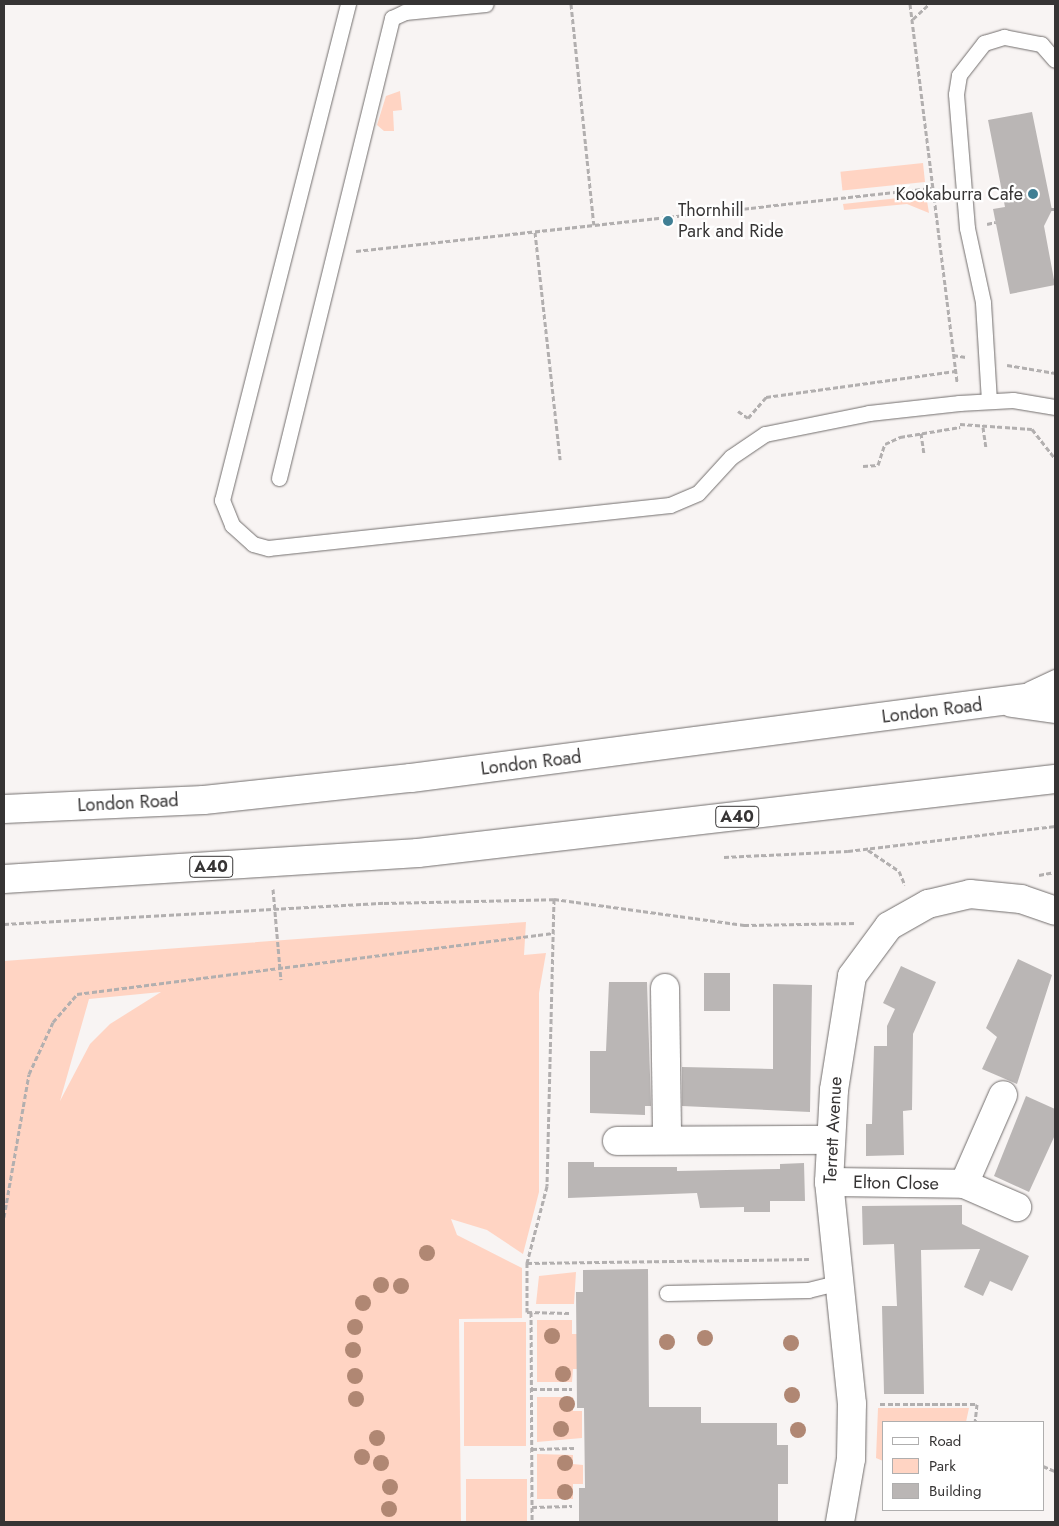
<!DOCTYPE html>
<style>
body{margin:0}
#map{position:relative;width:1059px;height:1526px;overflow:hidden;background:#f8f4f3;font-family:Jost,sans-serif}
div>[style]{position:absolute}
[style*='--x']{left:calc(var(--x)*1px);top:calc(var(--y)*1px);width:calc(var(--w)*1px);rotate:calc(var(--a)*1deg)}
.green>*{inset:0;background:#ffd4c3;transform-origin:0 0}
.building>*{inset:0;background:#bab6b5;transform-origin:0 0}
.path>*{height:3px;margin-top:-1.5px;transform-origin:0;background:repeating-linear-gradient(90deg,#b2afaf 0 5px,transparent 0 7.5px)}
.roads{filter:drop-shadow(0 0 1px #726e6d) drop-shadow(0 0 1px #726e6d)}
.service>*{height:15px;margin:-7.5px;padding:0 7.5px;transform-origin:7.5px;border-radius:7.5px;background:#fff}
.minor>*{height:28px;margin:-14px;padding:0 14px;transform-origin:14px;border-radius:14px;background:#fff}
.trunk>*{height:28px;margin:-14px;padding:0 14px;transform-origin:14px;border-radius:14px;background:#fff}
.trees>*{width:16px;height:16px;margin:-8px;border-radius:50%;background:#b08773}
.dots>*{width:14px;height:14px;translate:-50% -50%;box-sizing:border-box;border:2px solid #fff;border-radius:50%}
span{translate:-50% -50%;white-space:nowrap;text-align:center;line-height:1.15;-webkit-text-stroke:4.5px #fff;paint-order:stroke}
.shield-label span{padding:1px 4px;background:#fff;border:1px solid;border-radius:4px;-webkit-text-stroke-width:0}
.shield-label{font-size:16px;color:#363434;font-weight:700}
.poi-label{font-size:18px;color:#363434}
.right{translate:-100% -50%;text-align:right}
.left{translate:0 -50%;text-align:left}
.street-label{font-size:18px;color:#363434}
.frame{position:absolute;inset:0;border:5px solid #363434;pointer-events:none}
.legend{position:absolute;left:882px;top:1421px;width:162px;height:90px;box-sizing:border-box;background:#fff;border:1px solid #afaeae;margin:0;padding:6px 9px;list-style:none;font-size:15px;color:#363434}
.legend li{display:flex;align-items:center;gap:10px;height:25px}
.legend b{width:25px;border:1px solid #afaeae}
</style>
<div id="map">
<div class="green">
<i style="clip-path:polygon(400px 91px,402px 110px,393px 111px,394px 131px,384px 131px,377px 125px,386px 96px)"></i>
<i style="left:923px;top:163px;width:19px;height:83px;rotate:84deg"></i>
<i style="clip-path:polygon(926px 195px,929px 213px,907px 204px,844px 210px,843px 204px)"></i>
<i style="clip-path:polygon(evenodd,526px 922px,524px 955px,546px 953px,539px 993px,539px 1192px,523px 1254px,487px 1230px,451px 1219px,457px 1235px,522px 1268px,522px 1318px,459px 1319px,461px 1522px,4px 1522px,4px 961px,526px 922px,161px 992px,110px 1024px,90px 1044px,60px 1101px,89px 999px,161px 992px)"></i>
<i style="clip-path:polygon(576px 1272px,574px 1304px,536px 1304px,539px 1276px)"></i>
<i style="clip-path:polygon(537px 1320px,572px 1320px,572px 1334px,582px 1334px,582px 1369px,573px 1369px,572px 1382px,537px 1382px)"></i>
<i style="left:464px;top:1322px;width:62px;height:124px"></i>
<i style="clip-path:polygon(537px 1397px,573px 1397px,573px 1411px,582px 1411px,582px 1438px,537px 1442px)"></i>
<i style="clip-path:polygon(878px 1408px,969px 1408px,966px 1422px,883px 1422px,883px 1461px,876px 1458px)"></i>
<i style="clip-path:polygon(537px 1454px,573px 1455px,573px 1464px,583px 1465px,583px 1484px,573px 1484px,573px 1499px,537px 1499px)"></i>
<i style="left:466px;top:1479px;width:61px;height:43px"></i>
</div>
<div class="building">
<i style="clip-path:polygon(1032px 112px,1052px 210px,1044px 226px,1055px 285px,1010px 294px,993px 209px,1005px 207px,988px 120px)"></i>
<i style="clip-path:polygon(1018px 959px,1052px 975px,1017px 1084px,982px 1069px,997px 1037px,986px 1028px)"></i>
<i style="clip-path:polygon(901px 966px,936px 982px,913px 1034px,912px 1110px,903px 1111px,904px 1155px,866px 1156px,866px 1124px,872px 1124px,874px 1046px,887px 1046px,887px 1026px,895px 1009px,883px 1003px)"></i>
<i style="left:704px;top:973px;width:26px;height:38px"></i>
<i style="clip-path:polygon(609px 982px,647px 982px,651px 1106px,645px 1106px,645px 1115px,590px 1113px,590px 1051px,606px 1051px)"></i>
<i style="clip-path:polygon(773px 984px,812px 985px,810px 1112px,682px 1106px,682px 1067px,773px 1069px)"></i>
<i style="clip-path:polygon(1026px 1096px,1055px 1109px,1055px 1135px,1029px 1192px,994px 1176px)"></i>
<i style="clip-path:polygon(568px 1162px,594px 1162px,594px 1167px,677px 1167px,677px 1171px,780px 1169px,780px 1164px,804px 1163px,805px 1201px,770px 1201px,770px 1212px,744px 1212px,744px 1207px,700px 1208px,697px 1193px,568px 1198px)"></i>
<i style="clip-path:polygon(962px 1205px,962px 1224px,1029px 1256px,1012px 1291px,990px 1281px,983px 1296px,964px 1287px,980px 1249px,921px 1250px,924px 1394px,884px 1394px,882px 1306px,897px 1306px,894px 1244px,863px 1245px,862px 1206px)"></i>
<i style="clip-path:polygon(648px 1269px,649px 1407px,701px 1407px,701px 1423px,777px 1423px,777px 1445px,788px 1445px,788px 1484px,778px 1484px,778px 1522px,579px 1522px,579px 1488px,585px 1488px,584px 1408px,577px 1408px,576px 1292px,583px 1292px,583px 1270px)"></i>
</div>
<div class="path">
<i style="--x:571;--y:4;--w:222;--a:84.1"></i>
<i style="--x:910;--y:4;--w:382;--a:82.9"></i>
<i style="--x:913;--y:19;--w:22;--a:-43"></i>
<i style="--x:1051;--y:209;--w:4;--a:0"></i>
<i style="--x:987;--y:224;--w:9;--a:-13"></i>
<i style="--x:535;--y:232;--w:229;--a:83.7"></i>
<i style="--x:356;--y:251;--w:579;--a:-6.24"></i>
<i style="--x:953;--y:355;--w:13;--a:9"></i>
<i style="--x:1007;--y:365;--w:49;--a:9.5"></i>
<i style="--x:738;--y:411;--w:12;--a:35"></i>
<i style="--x:748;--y:418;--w:28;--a:-49"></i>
<i style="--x:766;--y:397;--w:191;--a:-7.8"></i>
<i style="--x:960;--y:424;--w:72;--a:4"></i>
<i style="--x:1032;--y:429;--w:37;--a:52"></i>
<i style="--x:983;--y:427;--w:21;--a:82"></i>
<i style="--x:921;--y:433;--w:22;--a:82"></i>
<i style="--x:863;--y:466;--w:15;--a:-4"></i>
<i style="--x:878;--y:465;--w:22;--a:-72"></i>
<i style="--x:885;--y:444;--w:17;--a:-25"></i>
<i style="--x:900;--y:437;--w:61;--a:-9.5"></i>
<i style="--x:868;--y:850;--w:37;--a:34"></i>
<i style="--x:899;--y:871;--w:15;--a:67"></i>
<i style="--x:724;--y:857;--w:124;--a:-2.8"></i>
<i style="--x:848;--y:851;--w:209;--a:-6.9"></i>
<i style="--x:1039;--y:875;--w:16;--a:-11"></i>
<i style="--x:273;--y:889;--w:91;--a:85"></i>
<i style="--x:554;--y:899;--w:287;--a:91.4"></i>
<i style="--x:547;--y:1186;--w:80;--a:104.6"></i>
<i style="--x:527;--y:1263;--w:49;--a:90"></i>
<i style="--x:527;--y:1312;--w:42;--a:1.4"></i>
<i style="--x:4;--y:924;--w:381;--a:-3.2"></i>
<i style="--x:384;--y:903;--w:170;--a:-1.3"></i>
<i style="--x:554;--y:899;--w:192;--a:7.8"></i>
<i style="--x:744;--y:925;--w:112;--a:-1"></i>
<i style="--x:4;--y:1217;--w:145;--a:-80.1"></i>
<i style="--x:29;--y:1074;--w:57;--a:-65.2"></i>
<i style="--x:53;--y:1022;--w:37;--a:-49"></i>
<i style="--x:77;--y:994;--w:480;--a:-7.3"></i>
<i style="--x:527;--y:1263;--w:282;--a:-0.8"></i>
<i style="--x:531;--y:1312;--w:210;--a:89.7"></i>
<i style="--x:532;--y:1389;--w:40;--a:0"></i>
<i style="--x:880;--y:1404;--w:97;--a:0"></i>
<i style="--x:977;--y:1404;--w:18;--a:96"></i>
<i style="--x:532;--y:1449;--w:42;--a:-1.4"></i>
<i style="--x:1043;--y:1466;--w:13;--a:23"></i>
<i style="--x:532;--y:1507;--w:40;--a:-1.4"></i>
</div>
<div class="roads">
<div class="service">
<i style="--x:348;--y:4;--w:512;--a:104.25"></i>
<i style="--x:222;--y:500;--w:27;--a:68"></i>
<i style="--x:232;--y:525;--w:28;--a:42"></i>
<i style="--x:253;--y:544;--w:16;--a:15"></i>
<i style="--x:268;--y:548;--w:404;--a:-6.1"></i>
<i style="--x:670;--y:505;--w:30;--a:-23"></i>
<i style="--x:698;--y:493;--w:49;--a:-47.5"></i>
<i style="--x:731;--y:457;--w:41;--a:-34.1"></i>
<i style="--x:765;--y:434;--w:106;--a:-11.4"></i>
<i style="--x:869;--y:413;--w:91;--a:-6.3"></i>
<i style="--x:959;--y:403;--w:54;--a:-3.2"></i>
<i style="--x:1013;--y:400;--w:43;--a:9.5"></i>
<i style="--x:989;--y:401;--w:99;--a:-93.5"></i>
<i style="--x:983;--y:302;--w:76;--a:-102.2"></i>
<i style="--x:967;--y:228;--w:134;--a:-94.7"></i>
<i style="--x:956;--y:94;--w:19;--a:-81"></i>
<i style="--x:959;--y:75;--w:41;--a:-52"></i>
<i style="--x:984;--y:43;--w:21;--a:-17"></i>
<i style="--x:1004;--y:37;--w:38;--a:11"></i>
<i style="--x:1041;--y:44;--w:21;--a:49"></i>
<i style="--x:279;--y:478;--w:474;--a:-76.2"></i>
<i style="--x:392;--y:18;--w:14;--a:-25"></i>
<i style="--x:405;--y:12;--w:81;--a:-5.6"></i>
<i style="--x:1029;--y:689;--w:29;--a:-25"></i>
<i style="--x:667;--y:1293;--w:141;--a:-1.2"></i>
<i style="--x:808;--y:1290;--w:32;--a:-14"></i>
</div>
<div class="minor">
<i style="--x:1012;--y:703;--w:43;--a:7.9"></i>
<i style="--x:665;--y:988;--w:152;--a:89.2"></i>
<i style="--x:617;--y:1141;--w:214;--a:-0.3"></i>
<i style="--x:829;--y:1182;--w:135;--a:0.8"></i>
<i style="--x:964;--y:1184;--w:97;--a:-66.3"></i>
<i style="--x:964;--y:1184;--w:58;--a:23.5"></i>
<i style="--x:840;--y:1522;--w:64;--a:-80.1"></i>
<i style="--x:851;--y:1459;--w:55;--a:-89"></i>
<i style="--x:852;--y:1404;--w:223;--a:-95.9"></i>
<i style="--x:829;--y:1182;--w:92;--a:-86.9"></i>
<i style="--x:834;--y:1090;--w:115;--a:-81"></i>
<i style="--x:852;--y:976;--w:62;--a:-53.5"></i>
<i style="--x:889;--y:926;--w:45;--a:-29.4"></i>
<i style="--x:928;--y:904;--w:43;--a:-13.4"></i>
<i style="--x:970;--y:894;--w:51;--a:5.6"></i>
<i style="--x:1021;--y:899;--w:36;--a:19"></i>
</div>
<div class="trunk">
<i style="--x:4;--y:809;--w:200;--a:-2.6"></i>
<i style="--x:204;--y:800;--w:208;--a:-6.1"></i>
<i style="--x:411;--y:778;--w:649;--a:-7.43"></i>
<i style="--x:4;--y:879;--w:415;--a:-3.6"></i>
<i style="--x:418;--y:853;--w:641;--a:-6.63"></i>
</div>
</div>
<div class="trees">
<i style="left:427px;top:1253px"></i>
<i style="left:381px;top:1285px"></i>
<i style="left:401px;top:1286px"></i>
<i style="left:363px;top:1303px"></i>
<i style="left:355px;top:1327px"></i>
<i style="left:552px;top:1336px"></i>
<i style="left:705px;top:1338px"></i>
<i style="left:667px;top:1342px"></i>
<i style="left:791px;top:1343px"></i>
<i style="left:353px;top:1350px"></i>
<i style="left:563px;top:1374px"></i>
<i style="left:355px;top:1376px"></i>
<i style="left:792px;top:1395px"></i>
<i style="left:356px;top:1399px"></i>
<i style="left:567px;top:1404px"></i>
<i style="left:561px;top:1429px"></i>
<i style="left:798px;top:1430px"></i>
<i style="left:377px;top:1438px"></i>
<i style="left:362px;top:1457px"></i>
<i style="left:381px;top:1463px"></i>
<i style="left:565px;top:1463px"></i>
<i style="left:390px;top:1487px"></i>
<i style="left:565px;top:1492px"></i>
<i style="left:389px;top:1509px"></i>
</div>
<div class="dots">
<i style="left:1033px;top:194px;background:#407f94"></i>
<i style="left:668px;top:221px;background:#407f94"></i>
</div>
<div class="shield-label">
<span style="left:737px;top:817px">A40</span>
<span style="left:211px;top:867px">A40</span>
</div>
<div class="poi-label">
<span class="right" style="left:1023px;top:194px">Kookaburra Cafe</span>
<span class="left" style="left:678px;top:221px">Thornhill<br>Park and Ride</span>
</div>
<div class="street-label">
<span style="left:932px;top:711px;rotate:-7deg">London Road</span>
<span style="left:531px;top:763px;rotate:-7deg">London Road</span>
<span style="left:128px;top:803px;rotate:-3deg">London Road</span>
<span style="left:833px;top:1130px;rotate:-87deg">Terrett Avenue</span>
<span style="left:896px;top:1183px;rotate:1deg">Elton Close</span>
</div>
<div class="frame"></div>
<ul class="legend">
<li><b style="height:6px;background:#fff"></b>Road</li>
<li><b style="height:14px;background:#ffd4c3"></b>Park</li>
<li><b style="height:14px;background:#bab6b5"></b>Building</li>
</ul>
</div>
